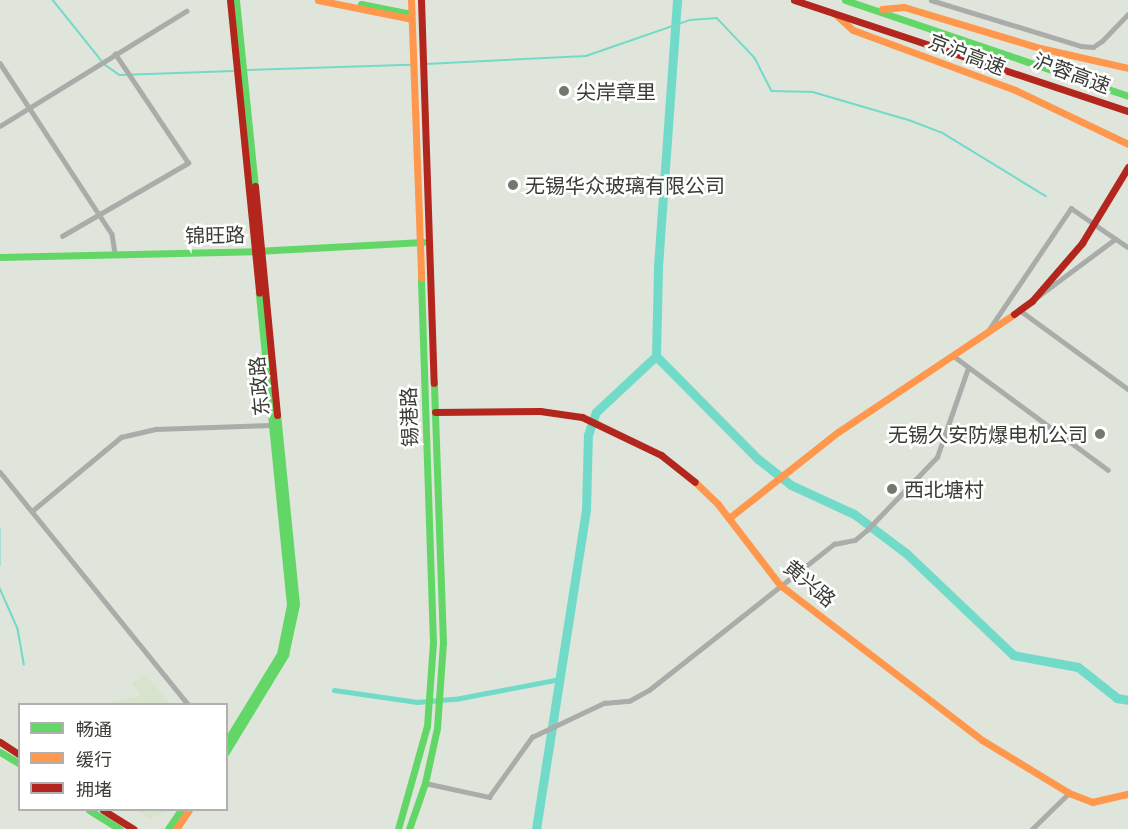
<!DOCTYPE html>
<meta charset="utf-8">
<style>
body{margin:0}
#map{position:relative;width:1128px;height:829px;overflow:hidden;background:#dfe5da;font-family:Barlow,"Noto Sans SC",sans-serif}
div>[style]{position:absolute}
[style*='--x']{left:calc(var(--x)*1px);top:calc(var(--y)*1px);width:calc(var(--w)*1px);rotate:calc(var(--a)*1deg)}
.built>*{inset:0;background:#d8e3ce}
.stream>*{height:1.5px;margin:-0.75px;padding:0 0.75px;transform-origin:0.75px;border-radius:0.75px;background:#72dac9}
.canal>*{height:5px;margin:-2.5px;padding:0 2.5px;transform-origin:2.5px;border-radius:2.5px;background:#72dac9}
.river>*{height:9px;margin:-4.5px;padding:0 4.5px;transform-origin:4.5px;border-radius:4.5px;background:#72dac9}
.street>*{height:4.5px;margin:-2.25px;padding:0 2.25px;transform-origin:2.25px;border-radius:2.25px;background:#a9aca9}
.fast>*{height:7px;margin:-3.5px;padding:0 3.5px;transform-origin:3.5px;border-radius:3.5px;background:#63d668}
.slow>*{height:7px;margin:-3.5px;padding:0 3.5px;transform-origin:3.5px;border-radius:3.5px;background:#ff974d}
.jam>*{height:7px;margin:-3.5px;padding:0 3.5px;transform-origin:3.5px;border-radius:3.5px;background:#b3261e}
.dots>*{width:16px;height:16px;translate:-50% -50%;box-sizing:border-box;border:3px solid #fff;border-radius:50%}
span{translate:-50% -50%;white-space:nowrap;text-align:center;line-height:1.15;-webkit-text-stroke:5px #fff;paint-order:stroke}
.street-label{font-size:20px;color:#393d34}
.poi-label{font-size:20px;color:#393d34}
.left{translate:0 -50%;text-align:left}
.right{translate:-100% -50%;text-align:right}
.legend{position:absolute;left:18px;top:703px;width:210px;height:108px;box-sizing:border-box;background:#fff;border:2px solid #b0b1ae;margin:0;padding:8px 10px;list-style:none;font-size:18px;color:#393d34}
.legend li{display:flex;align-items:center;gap:12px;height:30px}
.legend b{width:30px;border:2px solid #b0b1ae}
</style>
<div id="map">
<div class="built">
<i style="clip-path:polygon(146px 675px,171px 704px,106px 704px,141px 695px,132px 683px)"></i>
<i style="clip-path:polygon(136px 810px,172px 810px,149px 819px)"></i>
</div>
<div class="stream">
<i style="--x:53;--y:0;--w:77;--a:51.3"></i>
<i style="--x:104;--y:64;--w:19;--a:35"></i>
<i style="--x:120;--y:75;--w:113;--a:-2"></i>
<i style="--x:426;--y:64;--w:160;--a:-2.9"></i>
<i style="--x:586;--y:56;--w:110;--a:-19.1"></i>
<i style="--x:690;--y:20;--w:27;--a:-4"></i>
<i style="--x:717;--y:18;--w:55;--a:46.5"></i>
<i style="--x:755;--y:58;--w:37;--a:63"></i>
<i style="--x:772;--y:91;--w:41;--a:1.4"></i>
<i style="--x:813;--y:92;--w:100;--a:16.3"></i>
<i style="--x:909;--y:120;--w:34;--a:21"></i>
<i style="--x:941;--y:132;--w:123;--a:31.4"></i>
<i style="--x:247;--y:70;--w:163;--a:-1.8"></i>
<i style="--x:0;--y:529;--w:36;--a:90"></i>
<i style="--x:0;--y:588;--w:45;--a:66.3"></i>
<i style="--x:18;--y:629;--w:36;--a:80"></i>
</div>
<div class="canal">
<i style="--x:334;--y:690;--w:84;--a:8.2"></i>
<i style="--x:417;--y:702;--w:38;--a:-5"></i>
<i style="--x:455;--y:699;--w:107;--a:-10.8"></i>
</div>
<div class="river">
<i style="--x:656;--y:356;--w:145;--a:45.3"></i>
<i style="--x:758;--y:459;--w:42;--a:38.2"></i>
<i style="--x:791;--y:485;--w:69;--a:24.7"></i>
<i style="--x:854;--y:514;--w:65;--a:36.9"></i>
<i style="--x:906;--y:553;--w:148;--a:43.6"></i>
<i style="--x:1013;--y:655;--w:66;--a:10.5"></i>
<i style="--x:1078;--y:667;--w:50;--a:38.5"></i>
<i style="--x:1117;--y:698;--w:11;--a:10"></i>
<i style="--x:536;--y:829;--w:324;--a:-81.1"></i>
<i style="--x:586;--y:509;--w:74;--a:-88.5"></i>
<i style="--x:588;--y:435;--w:24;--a:-71"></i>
<i style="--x:596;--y:412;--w:82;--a:-43"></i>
<i style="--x:656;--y:356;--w:90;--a:-88.7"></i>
<i style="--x:658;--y:266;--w:267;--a:-85.9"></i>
</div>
<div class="street">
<i style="--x:931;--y:0;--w:157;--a:17"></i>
<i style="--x:1081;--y:46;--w:12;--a:5"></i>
<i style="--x:1093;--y:47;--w:11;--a:-34"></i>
<i style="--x:1102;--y:41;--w:37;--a:-46"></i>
<i style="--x:0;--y:63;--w:204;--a:56.8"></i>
<i style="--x:112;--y:234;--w:19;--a:81"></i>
<i style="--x:0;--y:126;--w:219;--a:-31.7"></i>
<i style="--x:62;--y:236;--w:146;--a:-30.1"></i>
<i style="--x:188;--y:163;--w:131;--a:-123.8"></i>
<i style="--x:1116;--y:239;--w:14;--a:34"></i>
<i style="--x:1021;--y:311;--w:132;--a:36.1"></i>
<i style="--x:988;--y:331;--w:148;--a:-56"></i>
<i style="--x:1071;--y:208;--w:55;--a:34.6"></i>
<i style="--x:1116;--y:239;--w:97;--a:143.4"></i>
<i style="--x:955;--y:357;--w:190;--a:36.4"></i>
<i style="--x:0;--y:472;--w:299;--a:51"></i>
<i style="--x:32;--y:511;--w:116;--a:-39.7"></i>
<i style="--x:121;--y:437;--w:36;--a:-13"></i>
<i style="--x:156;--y:429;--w:117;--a:-2"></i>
<i style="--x:425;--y:783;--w:66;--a:12.3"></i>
<i style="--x:489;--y:797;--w:74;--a:-54.4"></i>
<i style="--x:532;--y:737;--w:80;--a:-25.3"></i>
<i style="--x:604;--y:703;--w:25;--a:-5"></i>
<i style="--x:629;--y:701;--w:23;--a:-29"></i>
<i style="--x:649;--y:690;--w:236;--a:-38.3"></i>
<i style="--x:834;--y:544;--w:21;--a:-11"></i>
<i style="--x:855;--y:540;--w:16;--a:-40"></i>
<i style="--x:867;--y:530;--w:101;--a:-46.2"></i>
<i style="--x:937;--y:457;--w:94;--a:-70.8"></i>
<i style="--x:1032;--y:829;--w:52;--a:-44.2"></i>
</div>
<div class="fast">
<i style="--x:236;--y:0;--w:187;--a:84.2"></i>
<i style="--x:845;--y:0;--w:299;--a:18.7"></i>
<i style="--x:361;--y:4;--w:51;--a:11.3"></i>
<i style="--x:0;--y:257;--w:256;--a:-1.3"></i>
<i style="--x:256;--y:251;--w:167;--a:-3.1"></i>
<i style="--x:226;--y:742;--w:103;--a:-58.5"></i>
<i style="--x:280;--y:654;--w:50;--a:-78.5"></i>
<i style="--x:290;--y:605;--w:314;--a:-95.7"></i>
<i style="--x:0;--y:752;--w:23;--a:31"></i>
<i style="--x:226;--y:752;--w:114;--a:-58.7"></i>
<i style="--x:285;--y:655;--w:52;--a:-77.8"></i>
<i style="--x:296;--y:604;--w:190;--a:-95.7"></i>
<i style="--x:89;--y:810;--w:36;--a:32"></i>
<i style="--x:168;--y:829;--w:23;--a:-56"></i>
<i style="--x:398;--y:829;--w:107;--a:-74.3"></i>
<i style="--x:427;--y:726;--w:83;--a:-85.9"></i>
<i style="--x:433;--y:643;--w:365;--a:-91.9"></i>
<i style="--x:409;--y:829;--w:49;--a:-70.8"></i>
<i style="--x:425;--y:783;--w:56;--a:-77.7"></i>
<i style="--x:437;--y:728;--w:85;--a:-86"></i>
<i style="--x:443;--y:643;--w:260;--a:-92"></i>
</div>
<div class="slow">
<i style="--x:318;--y:0;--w:95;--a:11.5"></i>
<i style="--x:411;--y:0;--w:278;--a:87.9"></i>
<i style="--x:882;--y:9;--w:22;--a:-5"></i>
<i style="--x:904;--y:7;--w:142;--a:16.8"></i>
<i style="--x:1040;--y:48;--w:90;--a:12.8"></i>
<i style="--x:835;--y:14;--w:24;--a:42"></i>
<i style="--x:853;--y:30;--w:173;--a:20.3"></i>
<i style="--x:1015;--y:90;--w:125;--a:25.5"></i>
<i style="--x:695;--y:482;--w:30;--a:44"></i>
<i style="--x:717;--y:503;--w:103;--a:52.5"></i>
<i style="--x:780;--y:585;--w:255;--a:37.5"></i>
<i style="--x:982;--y:740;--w:102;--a:31.3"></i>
<i style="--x:1069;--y:793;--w:25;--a:21"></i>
<i style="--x:1092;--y:802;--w:37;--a:-13"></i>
<i style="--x:729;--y:518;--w:139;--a:-38.3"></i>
<i style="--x:838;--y:432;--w:212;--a:-33.8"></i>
<i style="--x:176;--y:829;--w:23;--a:-56"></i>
</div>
<div class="jam">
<i style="--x:230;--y:0;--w:294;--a:84.3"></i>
<i style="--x:421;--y:0;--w:383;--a:88.1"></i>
<i style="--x:794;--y:0;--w:352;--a:18.4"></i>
<i style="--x:255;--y:186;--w:230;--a:84.5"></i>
<i style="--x:1014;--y:314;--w:22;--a:-36"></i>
<i style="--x:1032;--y:301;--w:77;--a:-49.2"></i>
<i style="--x:1082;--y:243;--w:89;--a:-58.8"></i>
<i style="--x:435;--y:412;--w:105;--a:-0.5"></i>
<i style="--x:540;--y:411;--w:42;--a:8.1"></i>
<i style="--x:582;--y:417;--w:88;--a:25.7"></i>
<i style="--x:661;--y:455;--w:43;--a:38.5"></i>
<i style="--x:0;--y:742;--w:24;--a:33"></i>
<i style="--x:103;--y:810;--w:36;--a:32"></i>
</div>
<div class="dots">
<i style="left:564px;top:91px;background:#73786e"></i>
<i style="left:513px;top:185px;background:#73786e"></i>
<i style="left:1100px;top:434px;background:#73786e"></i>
<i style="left:892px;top:489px;background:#73786e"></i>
</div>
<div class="street-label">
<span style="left:967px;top:54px;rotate:21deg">京沪高速</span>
<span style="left:1072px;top:73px;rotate:20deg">沪蓉高速</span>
<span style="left:215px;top:235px;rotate:-1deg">锦旺路</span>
<span style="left:259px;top:386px;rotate:-95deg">东政路</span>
<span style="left:409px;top:417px;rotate:-92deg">锡港路</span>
<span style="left:810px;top:583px;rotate:40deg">黄兴路</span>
</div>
<div class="poi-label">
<span class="left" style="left:576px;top:91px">尖岸章里</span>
<span class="left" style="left:525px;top:185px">无锡华众玻璃有限公司</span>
<span class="right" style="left:1088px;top:434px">无锡久安防爆电机公司</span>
<span class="left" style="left:904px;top:489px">西北塘村</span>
</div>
<ul class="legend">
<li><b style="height:8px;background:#63d668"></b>畅通</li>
<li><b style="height:8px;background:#ff974d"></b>缓行</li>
<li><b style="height:8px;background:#b3261e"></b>拥堵</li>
</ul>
</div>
